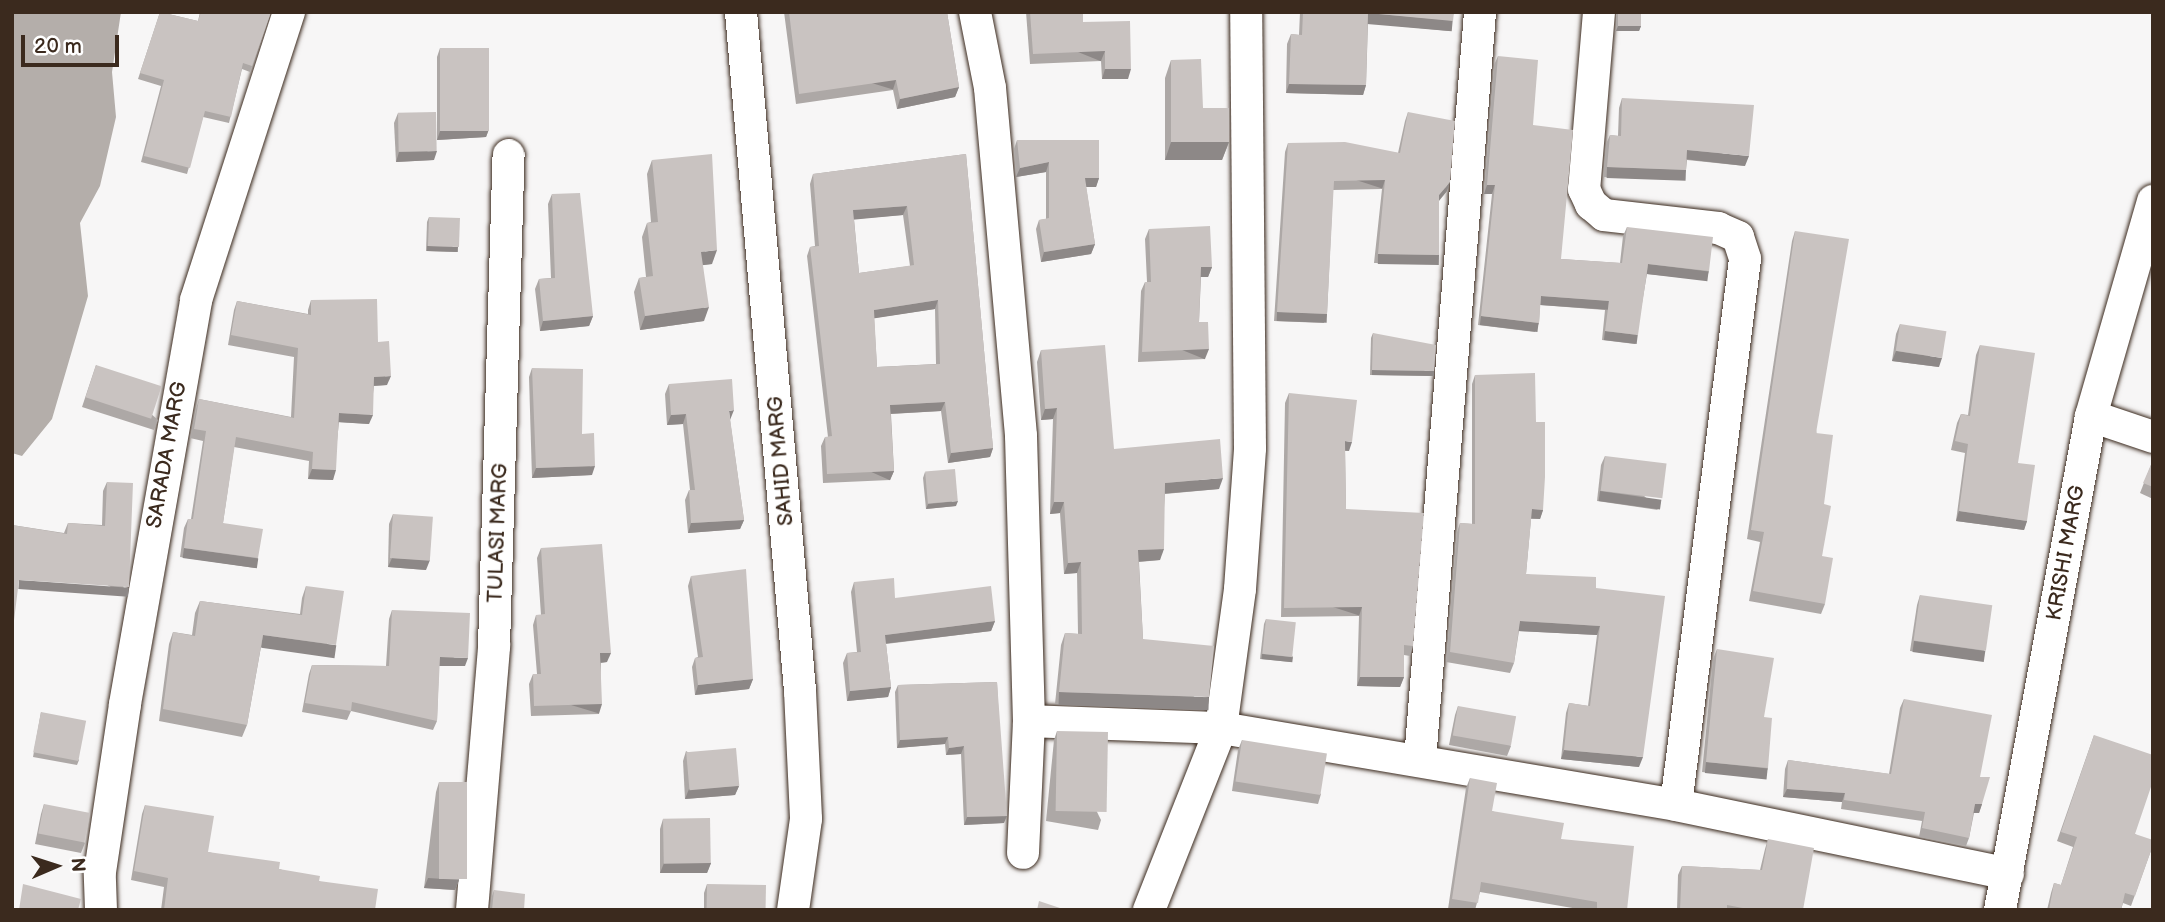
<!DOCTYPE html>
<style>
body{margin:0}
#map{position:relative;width:2165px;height:922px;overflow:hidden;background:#f7f6f6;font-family:"Balsamiq Sans",sans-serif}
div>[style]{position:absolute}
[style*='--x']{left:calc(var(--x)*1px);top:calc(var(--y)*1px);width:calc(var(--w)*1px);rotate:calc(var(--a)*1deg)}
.water>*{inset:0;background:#b4aeaa}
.roads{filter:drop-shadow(0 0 2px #3b2a1e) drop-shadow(0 0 2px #3b2a1e)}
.minor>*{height:32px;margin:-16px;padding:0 16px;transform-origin:16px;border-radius:16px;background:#fff}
.wall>*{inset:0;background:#ada8a6}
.shaded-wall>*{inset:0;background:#8d8887;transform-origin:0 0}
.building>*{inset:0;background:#c9c3c1;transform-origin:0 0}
span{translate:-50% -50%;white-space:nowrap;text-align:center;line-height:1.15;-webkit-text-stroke:6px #fff;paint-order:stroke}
.street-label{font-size:21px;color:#3b2a1e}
.frame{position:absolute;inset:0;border:14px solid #3b2a1e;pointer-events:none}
.north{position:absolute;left:21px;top:831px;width:70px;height:70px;-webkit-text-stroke:5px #fff;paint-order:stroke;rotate:87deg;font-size:19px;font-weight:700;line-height:28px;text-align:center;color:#3b2a1e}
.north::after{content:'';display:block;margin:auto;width:24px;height:32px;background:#3b2a1e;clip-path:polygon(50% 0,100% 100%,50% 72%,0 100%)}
.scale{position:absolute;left:21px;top:35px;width:98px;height:32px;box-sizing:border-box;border:4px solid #3b2a1e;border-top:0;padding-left:9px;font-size:21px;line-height:24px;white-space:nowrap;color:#3b2a1e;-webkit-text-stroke:5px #fff;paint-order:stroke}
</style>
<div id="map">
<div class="water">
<i style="clip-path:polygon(12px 12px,121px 12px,112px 72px,116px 117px,100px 186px,80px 223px,88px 296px,52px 419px,22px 456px,12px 453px)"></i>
</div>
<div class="roads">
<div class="minor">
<i style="--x:741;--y:12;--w:682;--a:85.03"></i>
<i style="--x:800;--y:691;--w:128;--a:87.3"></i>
<i style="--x:806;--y:819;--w:92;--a:98.1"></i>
<i style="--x:975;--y:12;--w:77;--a:78.8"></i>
<i style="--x:990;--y:88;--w:349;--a:84.9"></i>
<i style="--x:1021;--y:436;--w:285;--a:88.4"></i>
<i style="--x:1029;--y:721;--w:132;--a:92.6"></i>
<i style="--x:1599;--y:12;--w:178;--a:94.8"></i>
<i style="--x:1584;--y:189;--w:17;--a:65"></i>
<i style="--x:1591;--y:204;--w:17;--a:40"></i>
<i style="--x:1604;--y:215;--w:115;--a:6.5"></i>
<i style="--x:1718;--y:228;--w:22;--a:24"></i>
<i style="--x:1738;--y:237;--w:23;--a:72"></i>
<i style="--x:1745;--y:259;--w:550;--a:97.2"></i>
<i style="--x:2091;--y:416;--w:65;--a:18.7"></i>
<i style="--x:1029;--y:721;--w:192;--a:2.1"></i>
<i style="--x:1221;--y:728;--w:461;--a:9.6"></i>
<i style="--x:1676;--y:805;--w:339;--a:11.7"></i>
<i style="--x:1420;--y:760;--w:750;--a:-85.41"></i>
<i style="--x:101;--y:910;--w:38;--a:-92"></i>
<i style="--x:100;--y:872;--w:170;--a:-81.5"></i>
<i style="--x:125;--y:704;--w:410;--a:-80"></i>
<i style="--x:196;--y:300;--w:303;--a:-72.1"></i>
<i style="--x:472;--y:910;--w:265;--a:-85.2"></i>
<i style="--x:494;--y:646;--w:491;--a:-88.3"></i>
<i style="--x:1149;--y:910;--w:196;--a:-68.4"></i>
<i style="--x:1221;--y:728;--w:140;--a:-82.2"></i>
<i style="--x:1240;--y:589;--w:141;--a:-85.9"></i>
<i style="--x:1250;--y:448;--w:436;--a:-90.5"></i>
<i style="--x:2000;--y:910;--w:502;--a:-79.56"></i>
<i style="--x:2091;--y:416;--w:224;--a:-73.9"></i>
</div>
</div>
<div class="wall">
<i style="clip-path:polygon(160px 12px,198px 21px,200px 12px,271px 12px,250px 72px,242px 69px,229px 123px,203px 117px,187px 174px,141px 162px,161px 86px,138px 79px)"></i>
<i style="clip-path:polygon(784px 12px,947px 12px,959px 87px,955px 97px,897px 109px,893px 90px,796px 104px)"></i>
<i style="clip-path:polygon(1026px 12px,1083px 12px,1083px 22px,1128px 79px,1102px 79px,1101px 61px,1030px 64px)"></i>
<i style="clip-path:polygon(1300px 12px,1454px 12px,1449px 31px,1368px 23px,1366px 85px,1363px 95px,1286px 93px,1287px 44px,1291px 34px,1299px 35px)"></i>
<i style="clip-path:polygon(1616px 12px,1641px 12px,1641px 26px,1639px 31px,1616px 31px)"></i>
<i style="clip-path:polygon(440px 48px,489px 129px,486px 137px,437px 140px,437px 57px)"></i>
<i style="clip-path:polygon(1498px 56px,1533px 125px,1561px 259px,1620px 263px,1623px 236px,1627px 227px,1709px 271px,1706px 280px,1647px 274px,1635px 344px,1602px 340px,1605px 310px,1540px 305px,1539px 323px,1535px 332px,1478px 325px,1492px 194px,1484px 194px,1494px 65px)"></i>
<i style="clip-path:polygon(1171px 60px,1203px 108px,1229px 142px,1222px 160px,1165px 160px,1165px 78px)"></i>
<i style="clip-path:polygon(1622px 98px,1745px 166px,1687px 160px,1686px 170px,1683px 180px,1603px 177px,1606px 144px,1610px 135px,1618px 136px,1619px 108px)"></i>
<i style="clip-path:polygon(1408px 112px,1447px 191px,1439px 201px,1435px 264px,1374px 263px,1382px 189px,1333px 190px,1327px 314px,1324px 323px,1274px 321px,1285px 152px,1288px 143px,1398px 153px,1405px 121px)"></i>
<i style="clip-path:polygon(398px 113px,434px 160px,396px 162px,394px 123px)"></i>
<i style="clip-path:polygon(1017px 140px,1099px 178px,1096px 187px,1086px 187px,1095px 244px,1091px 254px,1041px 262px,1036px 229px,1039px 220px,1046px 219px,1046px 172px,1016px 177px,1014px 149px)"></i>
<i style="clip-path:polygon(evenodd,966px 154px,993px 448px,990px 457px,948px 463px,941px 411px,891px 414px,894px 471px,890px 480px,823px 483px,821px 446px,825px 437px,828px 437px,807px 256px,810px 247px,815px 246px,810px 184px,813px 174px,966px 154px,903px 215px,910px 266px,859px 273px,854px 219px,903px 215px,966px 154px,935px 309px,936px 364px,877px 367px,874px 318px,935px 309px)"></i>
<i style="clip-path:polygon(652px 160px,712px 264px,703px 265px,704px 321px,640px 330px,634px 292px,639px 278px,646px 277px,642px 237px,647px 223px,651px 222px,647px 174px)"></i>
<i style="clip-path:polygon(552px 194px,593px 316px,589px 326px,540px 331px,535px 289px,539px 279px,551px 278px,548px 204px)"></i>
<i style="clip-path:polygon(429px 217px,457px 252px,426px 251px,427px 222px)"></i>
<i style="clip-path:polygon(1149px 229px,1212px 267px,1208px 277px,1201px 277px,1199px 322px,1205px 359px,1138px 362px,1141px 291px,1145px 282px,1147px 282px,1145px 239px)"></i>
<i style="clip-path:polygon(1795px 231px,1824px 504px,1822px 556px,1825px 604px,1821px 614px,1749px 601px,1760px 542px,1747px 539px,1792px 241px)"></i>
<i style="clip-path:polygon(311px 300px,378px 342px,387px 385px,374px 386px,369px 424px,339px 422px,333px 480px,308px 479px,309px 461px,234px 447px,223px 523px,258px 558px,255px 568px,180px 557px,184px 528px,188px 519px,191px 519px,203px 441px,190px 438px,196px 409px,199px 399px,291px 417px,294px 357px,228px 345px,234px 310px,237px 301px,308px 314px,308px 310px)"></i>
<i style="clip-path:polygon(1900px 324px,1939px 367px,1892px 361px,1896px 334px)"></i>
<i style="clip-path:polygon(1373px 333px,1432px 376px,1370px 375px,1371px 338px)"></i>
<i style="clip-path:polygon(1980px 345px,2018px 463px,2027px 521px,2024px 530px,1956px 521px,1965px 453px,1951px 450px,1957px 423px,1961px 414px,1968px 415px,1976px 355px)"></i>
<i style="clip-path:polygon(1041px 350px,1114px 449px,1219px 489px,1165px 494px,1160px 560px,1139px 562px,1143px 639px,1205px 709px,1055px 704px,1061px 645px,1065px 633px,1078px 634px,1077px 573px,1064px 574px,1060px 513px,1050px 514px,1053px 419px,1041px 420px,1037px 362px)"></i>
<i style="clip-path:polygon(96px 365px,158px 420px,154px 430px,82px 407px)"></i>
<i style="clip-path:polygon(532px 368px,582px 434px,592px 475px,532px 478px,529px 377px)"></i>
<i style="clip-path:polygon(1475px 375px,1536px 422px,1543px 510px,1540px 519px,1531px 519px,1526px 574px,1596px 588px,1639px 767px,1561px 759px,1566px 713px,1569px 703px,1588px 706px,1597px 635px,1519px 631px,1514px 663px,1510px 673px,1446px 662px,1457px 532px,1460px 523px,1472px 524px,1472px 384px)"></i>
<i style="clip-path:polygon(669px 384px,730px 420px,744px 520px,740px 529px,688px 533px,685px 500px,689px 490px,690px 490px,683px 424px,667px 425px,665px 394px)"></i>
<i style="clip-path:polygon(1289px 393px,1349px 451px,1345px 451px,1346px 509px,1413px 646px,1410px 656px,1404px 655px,1404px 677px,1400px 687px,1357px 686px,1359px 616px,1281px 617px,1285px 403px)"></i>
<i style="clip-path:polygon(1605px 456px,1658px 510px,1597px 501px,1601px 465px)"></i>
<i style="clip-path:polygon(2153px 460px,2153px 499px,2140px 493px)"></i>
<i style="clip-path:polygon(925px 472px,956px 506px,926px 509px,923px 478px)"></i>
<i style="clip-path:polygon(107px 482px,125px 596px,12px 525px,64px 533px,68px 523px,102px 525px,103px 491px)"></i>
<i style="clip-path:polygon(393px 514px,426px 570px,388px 567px,389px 524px)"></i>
<i style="clip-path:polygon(541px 548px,607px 662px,601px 663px,599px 714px,531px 716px,529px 684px,533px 674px,537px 674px,533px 625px,536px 615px,541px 615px,537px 558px)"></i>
<i style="clip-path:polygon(691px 576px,753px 679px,749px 689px,695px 695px,692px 667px,695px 658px,698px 657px,688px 586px)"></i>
<i style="clip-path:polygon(854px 582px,895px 598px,995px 621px,991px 631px,886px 644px,891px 687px,888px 697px,847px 701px,843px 663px,847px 653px,857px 652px,851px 592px)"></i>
<i style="clip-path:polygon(306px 586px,332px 657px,261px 647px,247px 725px,242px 737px,159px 721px,169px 644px,173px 632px,192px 635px,195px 613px,200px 601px,300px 614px,302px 598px)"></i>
<i style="clip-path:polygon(1920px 595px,1985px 651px,1982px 661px,1910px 651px,1917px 605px)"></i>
<i style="clip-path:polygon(392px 610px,465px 666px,439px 666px,437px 721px,433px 730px,351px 711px,347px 720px,302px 712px,309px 674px,312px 665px,386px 666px,389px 619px)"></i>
<i style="clip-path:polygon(1266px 619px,1293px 657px,1291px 662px,1260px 659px,1264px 624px)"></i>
<i style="clip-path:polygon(1717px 649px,1764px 717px,1768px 768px,1764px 778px,1702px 772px,1713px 659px)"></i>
<i style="clip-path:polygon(997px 682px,1004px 823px,964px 825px,961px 754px,946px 755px,945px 744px,897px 748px,895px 692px,898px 685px)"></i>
<i style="clip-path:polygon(1904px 699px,1980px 777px,1982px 804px,1979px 813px,1974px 813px,1969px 838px,1966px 846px,1919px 837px,1922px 821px,1841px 809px,1842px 802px,1783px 797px,1785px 769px,1788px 760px,1889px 774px,1900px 708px)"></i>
<i style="clip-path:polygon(1458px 706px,1511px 746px,1507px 756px,1449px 745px,1455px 715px)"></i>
<i style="clip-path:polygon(41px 712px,79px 760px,77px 765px,33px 757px)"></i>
<i style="clip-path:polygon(1057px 731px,1101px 820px,1098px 830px,1046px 821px,1054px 740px)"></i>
<i style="clip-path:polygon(2094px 735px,2135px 834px,2153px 845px,2131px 906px,2123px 903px,2121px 910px,2047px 910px,2051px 893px,2054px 883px,2061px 885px,2073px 847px,2057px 841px)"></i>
<i style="clip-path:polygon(1242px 740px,1321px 794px,1318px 804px,1232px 791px,1238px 750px)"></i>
<i style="clip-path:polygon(686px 751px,739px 786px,735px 795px,685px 799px,683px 761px)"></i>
<i style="clip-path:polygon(1470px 778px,1492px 811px,1561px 839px,1627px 910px,1584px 910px,1480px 892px,1475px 910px,1448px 909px,1466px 788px)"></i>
<i style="clip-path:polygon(439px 782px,459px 880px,455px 890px,424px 888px,436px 792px)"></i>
<i style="clip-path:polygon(44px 804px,85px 843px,81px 853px,35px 844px,41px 814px)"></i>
<i style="clip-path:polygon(145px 805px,208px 852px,279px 869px,319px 881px,375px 910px,161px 910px,164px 887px,131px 880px,142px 814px)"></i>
<i style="clip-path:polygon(663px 819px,711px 863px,707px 873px,660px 873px,660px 829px)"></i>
<i style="clip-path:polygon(1768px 839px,1803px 910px,1677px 910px,1678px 875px,1682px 866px,1760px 870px,1765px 849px)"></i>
<i style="clip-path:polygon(707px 884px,766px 910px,704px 910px,704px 893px)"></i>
<i style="clip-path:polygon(494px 890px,524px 910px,490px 910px,491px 899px)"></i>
</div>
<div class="shaded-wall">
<i style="left:1368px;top:13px;width:85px;height:11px;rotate:5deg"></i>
<i style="clip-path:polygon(1618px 26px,1641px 26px,1639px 31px,1616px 31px)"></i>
<i style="left:1105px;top:51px;width:11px;height:72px;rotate:112deg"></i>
<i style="clip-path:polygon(1105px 69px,1131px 69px,1128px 79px,1102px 79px)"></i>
<i style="left:896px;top:80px;width:10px;height:98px;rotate:107deg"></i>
<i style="clip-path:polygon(1289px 84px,1366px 85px,1363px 95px,1286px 93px)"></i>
<i style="clip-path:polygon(959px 87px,955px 97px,897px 109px,900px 99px)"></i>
<i style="clip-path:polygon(489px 129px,486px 137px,437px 140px,440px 131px)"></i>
<i style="clip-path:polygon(1171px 142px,1229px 142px,1222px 160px,1165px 160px)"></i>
<i style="clip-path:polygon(1687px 150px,1749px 156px,1745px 166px,1684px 159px)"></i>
<i style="clip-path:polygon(437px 151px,434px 160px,396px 162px,399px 152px)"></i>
<i style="clip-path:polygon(1049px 162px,1046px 172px,1016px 177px,1020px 168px)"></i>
<i style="left:1607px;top:167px;width:79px;height:11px;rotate:2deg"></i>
<i style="clip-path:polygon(1085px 178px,1099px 178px,1096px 187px,1081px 187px)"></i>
<i style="left:1385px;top:180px;width:9px;height:51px;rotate:108deg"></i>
<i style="clip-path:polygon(1450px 182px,1447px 191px,1436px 204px,1439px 195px)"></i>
<i style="clip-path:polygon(1487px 185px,1495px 185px,1492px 194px,1484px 194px)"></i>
<i style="clip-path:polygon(907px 206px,903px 215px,850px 220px,853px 210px)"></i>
<i style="clip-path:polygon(1095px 244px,1091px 254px,1041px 262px,1044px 252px)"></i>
<i style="left:427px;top:246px;width:31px;height:5px;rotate:2deg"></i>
<i style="clip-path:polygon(717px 250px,712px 264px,696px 266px,701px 252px)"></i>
<i style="left:1378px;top:254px;width:61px;height:10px;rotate:1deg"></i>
<i style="left:1648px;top:264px;width:61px;height:10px;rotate:7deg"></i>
<i style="clip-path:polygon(1201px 267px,1212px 267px,1208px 277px,1197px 277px)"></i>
<i style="left:1541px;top:296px;width:68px;height:9px;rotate:4deg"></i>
<i style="clip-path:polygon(938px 300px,935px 309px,870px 319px,874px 310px)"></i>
<i style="clip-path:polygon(709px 307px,704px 321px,640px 330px,645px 316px)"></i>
<i style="left:1277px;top:312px;width:50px;height:9px;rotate:2deg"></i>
<i style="clip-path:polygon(593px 316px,589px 326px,540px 331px,543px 321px)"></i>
<i style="left:1481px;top:316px;width:58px;height:9px;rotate:7deg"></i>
<i style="left:1605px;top:331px;width:33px;height:9px;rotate:7deg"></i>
<i style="left:1209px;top:349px;width:11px;height:67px;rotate:112deg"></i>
<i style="clip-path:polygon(1896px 351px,1942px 358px,1939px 367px,1892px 361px)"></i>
<i style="left:1372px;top:370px;width:62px;height:5px;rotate:1deg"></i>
<i style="clip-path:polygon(391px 376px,387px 385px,371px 386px,374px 377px)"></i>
<i style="clip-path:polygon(945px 402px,941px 411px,887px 414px,890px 405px)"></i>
<i style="clip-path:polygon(1057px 408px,1053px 419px,1041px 420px,1045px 409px)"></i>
<i style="clip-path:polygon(734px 410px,730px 420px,729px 411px)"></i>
<i style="clip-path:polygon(339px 413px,373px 415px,369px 424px,336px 422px)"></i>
<i style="clip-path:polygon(686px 414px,683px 424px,667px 425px,671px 415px)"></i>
<i style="clip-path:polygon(1345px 441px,1352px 442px,1349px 451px,1341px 450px)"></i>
<i style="clip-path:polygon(993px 448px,990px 457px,948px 463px,951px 453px)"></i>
<i style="clip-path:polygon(595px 466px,592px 475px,532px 478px,536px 468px)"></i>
<i style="clip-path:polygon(312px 469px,336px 470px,333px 480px,308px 479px)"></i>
<i style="left:894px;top:471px;width:10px;height:67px;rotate:114deg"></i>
<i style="clip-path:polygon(1223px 478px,1219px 489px,1160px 494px,1165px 483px)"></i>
<i style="left:1600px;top:491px;width:62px;height:10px;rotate:8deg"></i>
<i style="clip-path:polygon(958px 501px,956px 506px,926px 509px,928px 504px)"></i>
<i style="clip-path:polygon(1054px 502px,1064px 502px,1060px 513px,1050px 514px)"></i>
<i style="clip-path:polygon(1532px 509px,1543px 510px,1540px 519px,1528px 518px)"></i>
<i style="clip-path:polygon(1959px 511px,2027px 521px,2024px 530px,1956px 521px)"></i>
<i style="clip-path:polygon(744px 520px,740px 529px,688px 533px,691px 523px)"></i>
<i style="left:184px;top:548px;width:75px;height:10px;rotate:8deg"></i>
<i style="clip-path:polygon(1164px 549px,1160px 560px,1134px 562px,1138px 550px)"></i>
<i style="clip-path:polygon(392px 558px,430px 560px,426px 570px,388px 567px)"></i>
<i style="clip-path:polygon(1081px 562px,1077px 573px,1064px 574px,1068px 563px)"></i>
<i style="left:19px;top:580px;width:110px;height:9px;rotate:4deg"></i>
<i style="left:1362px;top:607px;width:9px;height:78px;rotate:108deg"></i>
<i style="clip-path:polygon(995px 621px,991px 631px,882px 644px,885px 635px)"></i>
<i style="clip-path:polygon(1520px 621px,1600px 626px,1597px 635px,1517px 631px)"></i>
<i style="left:263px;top:635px;width:74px;height:13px;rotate:8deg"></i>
<i style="left:1914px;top:641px;width:72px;height:11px;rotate:8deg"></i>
<i style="clip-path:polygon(600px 653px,611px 653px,607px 662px,597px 663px)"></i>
<i style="left:1262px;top:654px;width:31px;height:5px;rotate:6deg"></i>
<i style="clip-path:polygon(440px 657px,468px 658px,465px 666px,437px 666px)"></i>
<i style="clip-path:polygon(1360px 677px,1404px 677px,1400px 687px,1357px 686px)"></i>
<i style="clip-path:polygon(753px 679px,749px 689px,695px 695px,698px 685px)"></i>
<i style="clip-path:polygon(891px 687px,888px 697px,847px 701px,850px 691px)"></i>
<i style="left:1059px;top:692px;width:150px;height:13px;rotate:2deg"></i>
<i style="left:602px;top:704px;width:10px;height:68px;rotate:107deg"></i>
<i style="clip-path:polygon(948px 737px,945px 744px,897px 748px,900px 740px)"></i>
<i style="clip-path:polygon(964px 746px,961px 754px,946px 755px,949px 748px)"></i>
<i style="clip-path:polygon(1564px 750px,1643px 757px,1639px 767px,1561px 759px)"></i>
<i style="left:1706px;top:762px;width:62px;height:11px;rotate:6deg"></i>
<i style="clip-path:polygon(739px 786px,735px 795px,685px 799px,689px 789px)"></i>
<i style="clip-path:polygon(1787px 789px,1845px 793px,1842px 802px,1783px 797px)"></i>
<i style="clip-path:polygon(1975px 804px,1982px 804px,1979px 813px,1972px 813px)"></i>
<i style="clip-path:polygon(1007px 816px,1004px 823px,964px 825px,967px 817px)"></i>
<i style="clip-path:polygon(664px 863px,711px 863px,707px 873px,660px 873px)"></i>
<i style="clip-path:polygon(428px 878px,459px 880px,455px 890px,424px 888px)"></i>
</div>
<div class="building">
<i style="clip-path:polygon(160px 12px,198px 21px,201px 12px,271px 12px,252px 66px,243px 63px,231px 117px,205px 111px,190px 168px,144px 156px,164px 80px,140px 73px)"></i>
<i style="clip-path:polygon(789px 12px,947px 12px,959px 87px,900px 99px,896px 80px,799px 94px)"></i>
<i style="clip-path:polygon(1030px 12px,1083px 12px,1083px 22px,1130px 21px,1131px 69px,1105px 69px,1105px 51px,1033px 54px)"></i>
<i style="clip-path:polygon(1303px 12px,1454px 12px,1453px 21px,1368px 13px,1366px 85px,1289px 84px,1291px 34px,1302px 35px)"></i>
<i style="left:1618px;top:12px;width:23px;height:14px"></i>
<i style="left:440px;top:48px;width:49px;height:83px"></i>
<i style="clip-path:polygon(1498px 56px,1538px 60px,1533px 125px,1573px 130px,1561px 259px,1622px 263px,1627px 227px,1713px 237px,1709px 271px,1648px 264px,1638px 335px,1605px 331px,1609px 301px,1541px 296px,1539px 323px,1481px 316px,1495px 185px,1487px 185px)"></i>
<i style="clip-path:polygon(1201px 59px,1203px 108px,1229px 108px,1229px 142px,1171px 142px,1171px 60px)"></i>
<i style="clip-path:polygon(1622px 98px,1754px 105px,1749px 156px,1687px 150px,1686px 170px,1607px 167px,1610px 135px,1621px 136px)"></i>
<i style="left:436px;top:112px;width:39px;height:38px;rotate:89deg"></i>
<i style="clip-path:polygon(1408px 112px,1455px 121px,1450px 182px,1439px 195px,1439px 255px,1378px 254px,1385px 180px,1334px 181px,1327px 314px,1277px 312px,1288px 143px,1345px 142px,1400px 153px)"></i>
<i style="clip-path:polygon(1017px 140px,1099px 140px,1099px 178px,1085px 178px,1095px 244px,1044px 252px,1039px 220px,1049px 218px,1049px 162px,1020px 168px)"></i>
<i style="clip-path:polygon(712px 154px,717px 250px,701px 252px,709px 307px,645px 316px,639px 278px,653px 276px,647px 223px,658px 222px,652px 160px)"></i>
<i style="clip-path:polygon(evenodd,966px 154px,993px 448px,951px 453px,945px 402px,890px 405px,894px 471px,827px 474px,825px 437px,832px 436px,810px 247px,819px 246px,813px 174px,966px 154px,907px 206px,914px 265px,859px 273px,853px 210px,907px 206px,966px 154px,938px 300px,940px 364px,877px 367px,874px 310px,938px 300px)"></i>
<i style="clip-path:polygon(580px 193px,593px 316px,543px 321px,539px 279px,555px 278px,552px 194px)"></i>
<i style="left:429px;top:217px;width:31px;height:29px;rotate:2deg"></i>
<i style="clip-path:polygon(1210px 226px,1212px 267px,1201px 267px,1199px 322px,1208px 322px,1209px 349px,1142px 352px,1145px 282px,1151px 282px,1149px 229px)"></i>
<i style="clip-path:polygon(1795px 231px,1849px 239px,1816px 433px,1833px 435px,1824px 504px,1831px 506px,1822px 556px,1833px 558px,1825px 604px,1753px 591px,1764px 532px,1751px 530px)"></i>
<i style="clip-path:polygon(377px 299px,378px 342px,389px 341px,391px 376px,374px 377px,373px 415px,339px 413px,336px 470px,312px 469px,313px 452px,236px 437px,223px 523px,263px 529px,258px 558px,184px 548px,188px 519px,193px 519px,206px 431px,194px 429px,199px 399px,294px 418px,298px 348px,231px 335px,237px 301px,311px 315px,311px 300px)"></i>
<i style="left:1900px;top:324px;width:47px;height:27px;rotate:9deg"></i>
<i style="clip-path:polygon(1373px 333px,1436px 345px,1434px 371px,1372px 370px)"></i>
<i style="clip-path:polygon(1105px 345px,1114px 449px,1220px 439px,1223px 478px,1165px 483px,1164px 549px,1138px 550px,1143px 639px,1214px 646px,1209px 697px,1059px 692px,1065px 633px,1082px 634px,1081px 562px,1068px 563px,1064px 502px,1054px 502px,1057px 408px,1045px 409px,1041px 350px)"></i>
<i style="clip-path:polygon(1980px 345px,2035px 353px,2018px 463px,2035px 465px,2027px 521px,1959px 511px,1968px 444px,1955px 441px,1961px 414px,1970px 416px)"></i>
<i style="left:96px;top:365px;width:69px;height:34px;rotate:18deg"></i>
<i style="clip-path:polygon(532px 368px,583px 369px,582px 434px,594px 433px,595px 466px,536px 468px)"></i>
<i style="clip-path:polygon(1535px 373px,1536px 422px,1545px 422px,1545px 477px,1543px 510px,1532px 509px,1526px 574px,1596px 577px,1596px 588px,1665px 596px,1643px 757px,1564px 750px,1569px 703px,1590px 706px,1600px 626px,1520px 621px,1514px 663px,1450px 652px,1460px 523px,1475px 524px,1475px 375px)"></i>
<i style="clip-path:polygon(732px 379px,734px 410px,729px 411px,744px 520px,691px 523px,689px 490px,695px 490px,686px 414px,671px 415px,669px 384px)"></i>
<i style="clip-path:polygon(1289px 393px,1357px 400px,1352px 442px,1345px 441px,1346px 509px,1424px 513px,1413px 646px,1404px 645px,1404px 677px,1360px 677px,1362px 607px,1284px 608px)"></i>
<i style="left:1605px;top:456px;width:62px;height:35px;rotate:7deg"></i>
<i style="clip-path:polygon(2153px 460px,2153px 487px,2143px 483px)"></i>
<i style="left:955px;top:469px;width:32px;height:30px;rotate:85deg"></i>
<i style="clip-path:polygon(107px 482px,133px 483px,129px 587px,19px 580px,12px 637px,12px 525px,67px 534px,68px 523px,105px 526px)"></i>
<i style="left:393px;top:514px;width:40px;height:44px;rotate:4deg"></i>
<i style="clip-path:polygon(602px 544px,611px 653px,600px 653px,602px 704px,534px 706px,533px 674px,541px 674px,536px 615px,545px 614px,541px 548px)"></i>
<i style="clip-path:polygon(746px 569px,753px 679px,698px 685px,695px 658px,703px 657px,691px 576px)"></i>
<i style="clip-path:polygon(894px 578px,895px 598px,991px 586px,995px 621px,885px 635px,891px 687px,850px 691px,847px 653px,861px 652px,854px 582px)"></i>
<i style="clip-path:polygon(306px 586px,344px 591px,336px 645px,263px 635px,247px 725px,163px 709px,173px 632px,195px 636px,200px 601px,302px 615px)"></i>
<i style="left:1920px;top:595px;width:73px;height:46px;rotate:8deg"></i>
<i style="clip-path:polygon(392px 610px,470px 613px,468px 658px,440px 657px,437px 721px,352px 702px,351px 711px,305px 703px,312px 665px,389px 666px)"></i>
<i style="left:1266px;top:619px;width:30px;height:35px;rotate:6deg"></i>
<i style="clip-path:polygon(1717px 649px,1774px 658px,1764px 717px,1772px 718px,1768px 768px,1706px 762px)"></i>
<i style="clip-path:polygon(997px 682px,1007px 816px,967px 817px,964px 746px,949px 748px,948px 737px,900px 740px,898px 685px)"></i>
<i style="clip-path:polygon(1904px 699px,1992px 715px,1980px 777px,1990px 777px,1982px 804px,1975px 804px,1969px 838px,1922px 828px,1925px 812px,1844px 800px,1845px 793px,1787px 789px,1788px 760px,1891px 774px)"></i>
<i style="left:1458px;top:706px;width:59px;height:30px;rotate:10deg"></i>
<i style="left:41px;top:712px;width:46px;height:41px;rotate:11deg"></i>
<i style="left:1057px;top:731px;width:51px;height:80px;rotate:1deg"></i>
<i style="clip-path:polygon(2094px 735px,2153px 755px,2153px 781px,2135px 834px,2153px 840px,2153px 845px,2135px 896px,2125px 893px,2121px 910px,2049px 910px,2054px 883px,2061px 885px,2077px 837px,2061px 832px)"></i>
<i style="left:1242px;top:740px;width:86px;height:42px;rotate:9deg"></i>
<i style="left:736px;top:748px;width:38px;height:50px;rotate:85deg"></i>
<i style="clip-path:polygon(1470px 778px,1497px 783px,1492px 811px,1564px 823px,1561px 839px,1634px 846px,1627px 910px,1597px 910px,1597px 902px,1481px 882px,1478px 903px,1452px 899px)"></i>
<i style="left:439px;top:782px;width:28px;height:97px"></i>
<i style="left:44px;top:804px;width:47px;height:30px;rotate:11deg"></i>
<i style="clip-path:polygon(145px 805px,214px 816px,208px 852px,280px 862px,279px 869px,320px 876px,319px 881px,378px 889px,375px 910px,164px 910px,168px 878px,134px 871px)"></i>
<i style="left:710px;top:818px;width:45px;height:47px;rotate:89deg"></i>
<i style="clip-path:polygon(1768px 839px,1814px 848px,1803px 910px,1753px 910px,1727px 905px,1727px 910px,1680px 910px,1682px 866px,1762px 870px)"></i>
<i style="clip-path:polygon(23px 884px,81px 899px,78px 910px,19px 910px)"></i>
<i style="left:707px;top:884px;width:59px;height:26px;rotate:1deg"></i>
<i style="clip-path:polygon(494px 890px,525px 894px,524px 910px,492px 910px)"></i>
<i style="clip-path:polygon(1039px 901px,1066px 910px,1037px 910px)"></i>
</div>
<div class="street-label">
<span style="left:167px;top:455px;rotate:-80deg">SARADA MARG</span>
<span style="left:781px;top:461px;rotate:-95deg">SAHID MARG</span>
<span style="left:498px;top:533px;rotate:-88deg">TULASI MARG</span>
<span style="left:2066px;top:553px;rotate:-80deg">KRISHI MARG</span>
</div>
<div class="frame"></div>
<div class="north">N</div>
<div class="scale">20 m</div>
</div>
